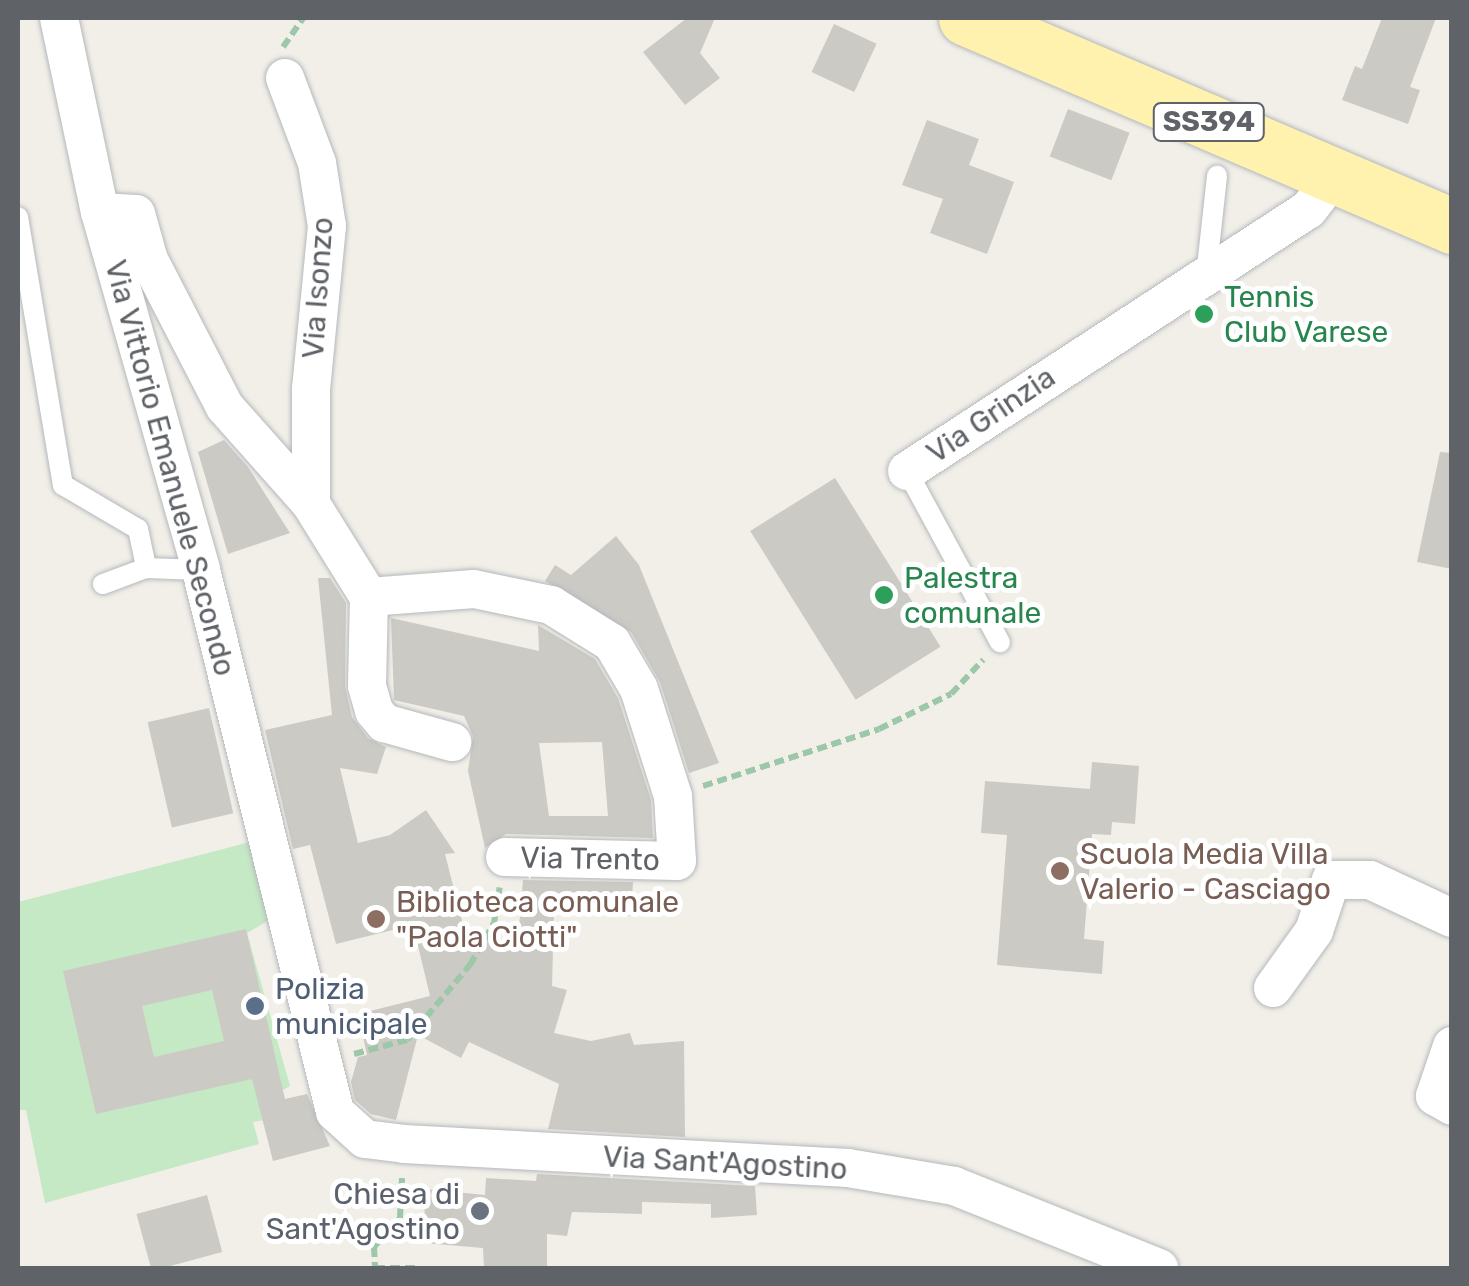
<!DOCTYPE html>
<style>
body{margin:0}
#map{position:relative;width:1469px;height:1286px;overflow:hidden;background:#f1efe8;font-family:Rubik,sans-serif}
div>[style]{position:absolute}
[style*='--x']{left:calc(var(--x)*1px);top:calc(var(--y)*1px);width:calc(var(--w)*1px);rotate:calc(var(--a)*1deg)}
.green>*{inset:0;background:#c5e8c5}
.building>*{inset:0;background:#cccac5;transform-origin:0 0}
.path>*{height:6px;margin-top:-3px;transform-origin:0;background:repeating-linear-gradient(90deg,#9cc7a9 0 10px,transparent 0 15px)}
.roads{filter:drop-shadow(0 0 2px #b5b8bc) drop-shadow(0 0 2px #b5b8bc)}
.lane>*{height:20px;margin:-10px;padding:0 10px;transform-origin:10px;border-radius:10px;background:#fff}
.street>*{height:38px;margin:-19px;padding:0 19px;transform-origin:19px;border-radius:19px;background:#fff}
.primary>*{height:55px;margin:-27.5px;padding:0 27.5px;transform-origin:27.5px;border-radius:27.5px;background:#fff2af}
.dots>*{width:28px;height:28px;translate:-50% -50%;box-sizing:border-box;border:5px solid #fff;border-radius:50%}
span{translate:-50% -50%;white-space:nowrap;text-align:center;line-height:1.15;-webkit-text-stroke:10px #fff;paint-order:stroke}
.shield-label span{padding:2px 8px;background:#fff;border:2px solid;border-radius:8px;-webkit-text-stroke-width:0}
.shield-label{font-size:28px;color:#5f6368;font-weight:700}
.street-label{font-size:30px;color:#5f6368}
.leisure-label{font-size:30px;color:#27864d}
.left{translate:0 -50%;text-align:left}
.education-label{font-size:30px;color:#785e54}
.service-label{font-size:30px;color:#4e5e75}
.worship-label{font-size:30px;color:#5b616d}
.right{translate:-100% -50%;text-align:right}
.frame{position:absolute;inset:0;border:20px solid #5f6368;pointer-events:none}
</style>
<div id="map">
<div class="green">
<i style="clip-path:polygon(266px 838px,283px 912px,247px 933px,290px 1086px,279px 1092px,284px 1117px,253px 1122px,259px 1144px,45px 1203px,26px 1110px,18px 1110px,18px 902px)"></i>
</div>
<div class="building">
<i style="clip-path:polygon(687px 18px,715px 18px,700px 53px,720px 78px,685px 105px,643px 52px)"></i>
<i style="clip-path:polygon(1382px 18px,1436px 18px,1410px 87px,1420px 90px,1408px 124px,1342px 100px,1355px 66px,1362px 69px)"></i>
<i style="left:834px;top:24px;width:47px;height:53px;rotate:25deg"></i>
<i style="left:1068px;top:109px;width:66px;height:51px;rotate:21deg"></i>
<i style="clip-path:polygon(927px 120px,979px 139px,969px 165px,1014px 182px,987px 254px,930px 233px,943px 199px,902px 185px)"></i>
<i style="clip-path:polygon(224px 440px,248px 467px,290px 533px,228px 554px,198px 452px)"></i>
<i style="clip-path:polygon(1440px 452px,1452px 453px,1452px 569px,1417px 562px)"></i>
<i style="left:835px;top:478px;width:199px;height:100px;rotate:58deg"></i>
<i style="clip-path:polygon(616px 536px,639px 565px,719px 763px,689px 773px,660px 682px,631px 632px,545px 581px,555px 565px,571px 575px)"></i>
<i style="clip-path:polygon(318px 578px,330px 578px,346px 603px,345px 686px,352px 717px,368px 738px,386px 747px,377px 774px,340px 768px,358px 843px,390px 835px,426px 810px,455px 853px,445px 854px,466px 936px,518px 940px,523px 880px,633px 882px,631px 916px,554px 911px,552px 986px,567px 990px,554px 1033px,591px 1041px,630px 1033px,634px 1045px,684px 1041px,685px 1137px,548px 1129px,559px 1084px,469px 1042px,461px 1058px,418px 1035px,396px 1120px,371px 1114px,355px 1100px,351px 1082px,358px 1057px,367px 1055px,358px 1014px,430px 996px,413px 925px,336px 944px,310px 845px,293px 849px,265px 730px,332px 715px)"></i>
<i style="clip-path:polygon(evenodd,391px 618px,539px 651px,538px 625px,595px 659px,618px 698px,651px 800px,653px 838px,506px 834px,485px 848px,468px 771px,473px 736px,464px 716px,394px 700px,391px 618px,602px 742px,608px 816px,549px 816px,539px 743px,602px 742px)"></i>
<i style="left:209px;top:708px;width:108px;height:63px;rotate:77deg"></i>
<i style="clip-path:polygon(1092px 762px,1139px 766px,1135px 824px,1112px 822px,1111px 835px,1092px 834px,1084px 939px,1104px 941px,1102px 974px,997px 965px,1007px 835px,981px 833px,985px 781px,1090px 789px)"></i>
<i style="clip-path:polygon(evenodd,246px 929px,285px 1099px,307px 1094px,330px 1146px,273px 1161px,252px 1079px,96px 1114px,63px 971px,246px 929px,212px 990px,224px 1041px,154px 1057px,142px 1006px,212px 990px)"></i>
<i style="clip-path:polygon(537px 1174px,755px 1186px,757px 1215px,711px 1218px,711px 1204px,642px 1202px,642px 1214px,572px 1212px,567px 1236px,547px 1234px,547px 1268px,484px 1268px,483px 1248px,424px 1243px,425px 1189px,485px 1195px,486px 1178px,536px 1181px)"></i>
<i style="left:207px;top:1195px;width:59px;height:73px;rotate:75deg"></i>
</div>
<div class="path">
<i style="--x:283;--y:47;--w:35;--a:-55"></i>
<i style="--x:703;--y:786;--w:185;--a:-17.9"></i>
<i style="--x:879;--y:729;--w:80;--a:-25.9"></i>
<i style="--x:951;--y:694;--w:47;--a:-46.7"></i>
<i style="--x:354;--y:1054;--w:55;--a:-14.8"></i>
<i style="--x:407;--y:1040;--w:98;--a:-50"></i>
<i style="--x:470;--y:965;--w:48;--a:-60.3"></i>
<i style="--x:494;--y:923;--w:36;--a:-81"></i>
<i style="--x:402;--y:1178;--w:40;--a:92.9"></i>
<i style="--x:400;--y:1218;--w:39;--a:132"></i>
<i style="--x:374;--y:1247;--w:21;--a:87"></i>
<i style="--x:375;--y:1268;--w:40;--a:0"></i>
</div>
<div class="roads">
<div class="lane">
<i style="--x:18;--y:217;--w:272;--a:80.5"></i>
<i style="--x:63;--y:485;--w:87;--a:30.4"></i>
<i style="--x:138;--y:529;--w:40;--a:78"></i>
<i style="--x:146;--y:568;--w:46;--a:159.6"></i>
<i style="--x:1206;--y:276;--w:101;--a:-83.7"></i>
<i style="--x:907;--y:471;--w:195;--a:61.5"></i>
<i style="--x:146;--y:568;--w:55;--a:2.1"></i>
</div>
<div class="street">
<i style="--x:59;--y:18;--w:198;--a:78.1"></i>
<i style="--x:100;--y:212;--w:372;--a:74.2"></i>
<i style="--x:201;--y:570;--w:558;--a:76.11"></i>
<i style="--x:335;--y:1112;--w:40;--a:42"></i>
<i style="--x:365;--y:1139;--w:39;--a:7"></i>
<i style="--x:404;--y:1144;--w:445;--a:3.1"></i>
<i style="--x:848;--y:1168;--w:108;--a:9.6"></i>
<i style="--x:954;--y:1186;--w:221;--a:21.8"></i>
<i style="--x:285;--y:78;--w:91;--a:69.4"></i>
<i style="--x:317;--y:163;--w:64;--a:81"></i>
<i style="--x:327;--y:226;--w:163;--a:95.6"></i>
<i style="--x:311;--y:388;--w:116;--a:90"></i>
<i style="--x:100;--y:212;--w:36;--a:3"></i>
<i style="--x:136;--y:214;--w:48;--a:74.2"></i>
<i style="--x:149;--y:260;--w:165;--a:62.7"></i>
<i style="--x:225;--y:407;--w:130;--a:48.4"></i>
<i style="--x:311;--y:504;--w:110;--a:58.1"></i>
<i style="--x:369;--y:597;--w:105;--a:-4.4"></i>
<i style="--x:474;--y:589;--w:79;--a:11.7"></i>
<i style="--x:551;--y:605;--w:72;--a:31.9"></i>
<i style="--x:612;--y:643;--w:53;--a:59.6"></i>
<i style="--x:639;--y:689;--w:112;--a:72.4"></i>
<i style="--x:673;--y:796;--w:65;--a:86.5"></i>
<i style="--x:677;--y:861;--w:172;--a:-178.7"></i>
<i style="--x:907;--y:471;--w:478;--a:-33.1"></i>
<i style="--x:1308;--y:210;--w:46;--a:-52.1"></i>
<i style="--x:369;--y:597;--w:89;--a:91.3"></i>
<i style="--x:367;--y:686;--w:26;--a:74"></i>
<i style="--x:374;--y:711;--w:16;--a:50"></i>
<i style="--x:384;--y:723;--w:71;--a:15.6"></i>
<i style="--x:1273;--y:988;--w:70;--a:-54.3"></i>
<i style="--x:1314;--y:931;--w:54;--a:-71.6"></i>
<i style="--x:1331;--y:880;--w:39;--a:0"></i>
<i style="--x:1370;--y:880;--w:90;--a:24.9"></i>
<i style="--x:1452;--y:1046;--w:53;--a:108.8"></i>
<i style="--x:1435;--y:1096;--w:20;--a:30"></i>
</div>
<div class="primary">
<i style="--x:966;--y:18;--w:529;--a:23.17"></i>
</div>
</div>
<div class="dots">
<i style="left:1204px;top:314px;background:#2e9e5b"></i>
<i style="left:884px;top:595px;background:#2e9e5b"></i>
<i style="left:1060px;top:871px;background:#8d6e63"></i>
<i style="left:376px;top:919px;background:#8d6e63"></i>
<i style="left:255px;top:1006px;background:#5c6f8a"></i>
<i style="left:480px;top:1211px;background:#6b7280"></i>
</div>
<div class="shield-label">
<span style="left:1209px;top:122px">SS394</span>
</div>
<div class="street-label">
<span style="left:318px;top:288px;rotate:-86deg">Via Isonzo</span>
<span style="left:991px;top:415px;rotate:-34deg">Via Grinzia</span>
<span style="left:170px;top:468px;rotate:75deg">Via Vittorio Emanuele Secondo</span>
<span style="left:590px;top:859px;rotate:1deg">Via Trento</span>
<span style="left:725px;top:1163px;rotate:3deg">Via Sant'Agostino</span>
</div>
<div class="leisure-label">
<span class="left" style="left:1224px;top:314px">Tennis<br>Club Varese</span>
<span class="left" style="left:904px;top:595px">Palestra<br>comunale</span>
</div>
<div class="education-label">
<span class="left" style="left:1080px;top:871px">Scuola Media Villa<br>Valerio - Casciago</span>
<span class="left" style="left:396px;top:919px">Biblioteca comunale<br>"Paola Ciotti"</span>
</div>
<div class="service-label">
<span class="left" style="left:275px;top:1006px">Polizia<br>municipale</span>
</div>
<div class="worship-label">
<span class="right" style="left:460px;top:1211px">Chiesa di<br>Sant'Agostino</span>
</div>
<div class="frame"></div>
</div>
